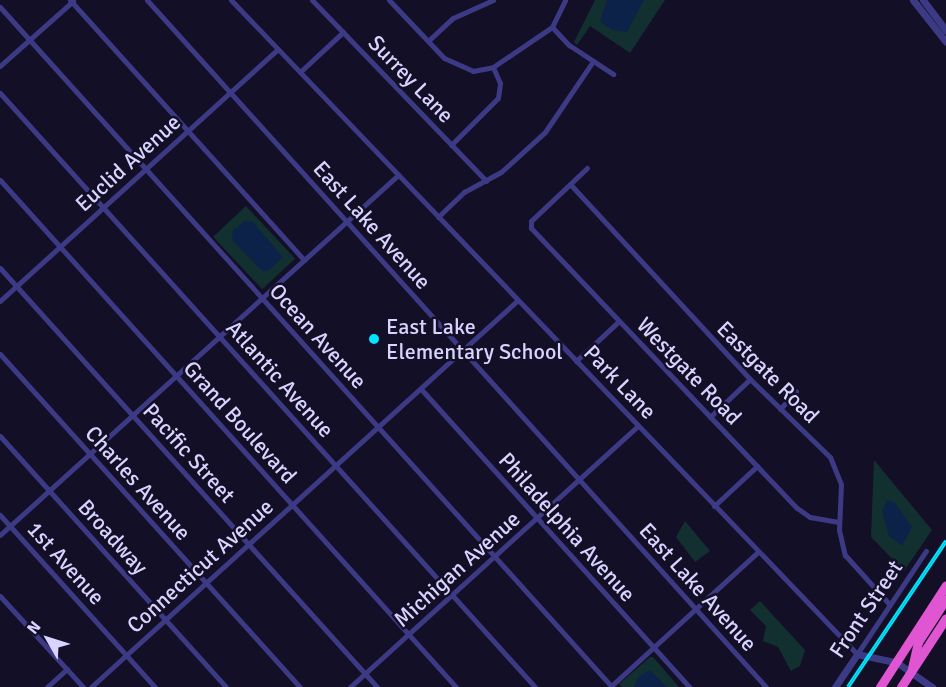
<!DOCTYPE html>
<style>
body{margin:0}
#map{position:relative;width:946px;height:687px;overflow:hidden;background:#130f26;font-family:Signika,sans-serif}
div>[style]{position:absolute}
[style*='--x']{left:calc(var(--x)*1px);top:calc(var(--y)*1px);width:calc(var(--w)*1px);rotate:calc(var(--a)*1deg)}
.green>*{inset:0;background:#12302f;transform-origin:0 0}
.water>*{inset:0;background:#0c2248}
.minor>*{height:5px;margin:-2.5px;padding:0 2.5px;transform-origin:2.5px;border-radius:2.5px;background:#3d3a85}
.tertiary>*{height:7px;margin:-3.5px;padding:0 3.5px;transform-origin:3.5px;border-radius:3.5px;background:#3d3a85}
.trunk>*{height:9px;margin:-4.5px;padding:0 4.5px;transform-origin:4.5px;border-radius:4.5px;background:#e055d1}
.rail>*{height:4px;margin-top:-2px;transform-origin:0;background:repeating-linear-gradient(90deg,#130f26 0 4.5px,#00e5ff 0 9px);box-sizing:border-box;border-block:2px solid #00e5ff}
.dots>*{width:16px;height:16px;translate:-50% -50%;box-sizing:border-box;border:3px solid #130f26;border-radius:50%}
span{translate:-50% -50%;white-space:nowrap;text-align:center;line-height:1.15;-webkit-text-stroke:5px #130f26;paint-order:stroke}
.street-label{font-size:22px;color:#d9d4ff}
.poi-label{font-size:22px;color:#d9d4ff}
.left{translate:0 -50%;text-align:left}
.north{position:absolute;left:18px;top:609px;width:60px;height:60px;-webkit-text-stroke:4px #130f26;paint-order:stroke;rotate:309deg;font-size:16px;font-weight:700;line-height:24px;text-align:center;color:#d9d4ff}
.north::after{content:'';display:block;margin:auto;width:21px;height:27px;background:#d9d4ff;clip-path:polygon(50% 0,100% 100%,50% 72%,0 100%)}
</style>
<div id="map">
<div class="green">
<i style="clip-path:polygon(595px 0,665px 0,630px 53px,590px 26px,577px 45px,574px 42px)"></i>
<i style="left:246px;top:206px;width:72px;height:45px;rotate:47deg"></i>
<i style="clip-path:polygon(874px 460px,932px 530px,904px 571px,871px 537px)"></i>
<i style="clip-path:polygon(685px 521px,710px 551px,695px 562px,676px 537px)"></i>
<i style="clip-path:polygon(760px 601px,805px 650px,800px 666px,791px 671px,778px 647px,763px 641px,766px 626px,750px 610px)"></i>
<i style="clip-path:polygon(650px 657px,653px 657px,679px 687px,622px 687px,619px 684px)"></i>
</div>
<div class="water">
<i style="clip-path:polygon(607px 0,644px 0,627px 32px,612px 30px,600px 21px)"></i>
<i style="clip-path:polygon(245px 221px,253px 222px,283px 257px,268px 271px,262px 271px,232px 240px,233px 230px)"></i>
<i style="clip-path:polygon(887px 500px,895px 503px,912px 527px,902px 546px,889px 536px,882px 511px)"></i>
<i style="clip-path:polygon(650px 670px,667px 687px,634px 687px,638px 677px)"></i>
</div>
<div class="minor">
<i style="--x:70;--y:0;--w:350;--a:48"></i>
<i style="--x:147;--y:0;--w:925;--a:47.98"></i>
<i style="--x:231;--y:0;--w:905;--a:46.25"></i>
<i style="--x:857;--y:654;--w:124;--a:-56.2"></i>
<i style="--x:312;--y:0;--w:251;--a:46.1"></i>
<i style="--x:389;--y:0;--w:80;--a:46.5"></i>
<i style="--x:444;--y:58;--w:32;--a:24"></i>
<i style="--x:473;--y:71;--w:20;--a:-11"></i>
<i style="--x:493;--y:67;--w:71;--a:-34.1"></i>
<i style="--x:552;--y:27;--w:30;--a:-64"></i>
<i style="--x:0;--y:7;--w:915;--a:48.01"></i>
<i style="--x:552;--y:27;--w:25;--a:47"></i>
<i style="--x:569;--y:45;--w:53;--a:33.4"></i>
<i style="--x:428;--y:41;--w:34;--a:-43"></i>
<i style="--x:453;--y:18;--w:44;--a:-24.2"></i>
<i style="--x:0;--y:66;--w:98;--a:-41.7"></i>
<i style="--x:300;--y:72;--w:59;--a:-42.9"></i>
<i style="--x:0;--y:93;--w:799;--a:47.99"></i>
<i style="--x:451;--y:145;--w:66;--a:-45"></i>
<i style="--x:498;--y:98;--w:15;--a:-82"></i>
<i style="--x:500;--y:83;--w:17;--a:-114"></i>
<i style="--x:587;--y:168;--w:77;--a:136.6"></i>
<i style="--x:531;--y:221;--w:7;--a:90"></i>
<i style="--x:531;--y:228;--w:386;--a:46.5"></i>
<i style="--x:797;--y:508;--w:16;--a:35"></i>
<i style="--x:810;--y:517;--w:29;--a:10"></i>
<i style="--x:0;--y:180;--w:682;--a:48.03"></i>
<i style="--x:570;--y:184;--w:265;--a:47.3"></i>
<i style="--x:750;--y:379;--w:112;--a:44.3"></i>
<i style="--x:830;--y:457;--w:29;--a:68"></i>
<i style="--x:841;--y:484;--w:46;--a:92.5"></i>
<i style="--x:839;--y:530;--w:26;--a:77"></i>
<i style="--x:845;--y:555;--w:67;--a:48"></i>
<i style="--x:438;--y:217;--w:36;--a:-44"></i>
<i style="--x:464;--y:192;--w:42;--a:-28.4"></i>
<i style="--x:501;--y:172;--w:59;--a:-42.3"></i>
<i style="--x:545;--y:132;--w:86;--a:-55.9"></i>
<i style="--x:0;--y:268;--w:564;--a:48.02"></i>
<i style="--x:0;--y:301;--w:375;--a:-42.2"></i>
<i style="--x:0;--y:354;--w:448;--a:48"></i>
<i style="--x:576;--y:361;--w:59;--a:-42.9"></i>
<i style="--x:421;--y:389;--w:401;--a:48"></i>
<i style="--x:780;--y:409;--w:24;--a:-48"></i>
<i style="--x:710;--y:417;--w:55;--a:-43.5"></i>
<i style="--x:0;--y:436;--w:338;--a:48"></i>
<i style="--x:714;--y:506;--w:59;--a:-42.9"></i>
<i style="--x:0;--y:515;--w:232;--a:48"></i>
<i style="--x:0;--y:535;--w:537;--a:-42.13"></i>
<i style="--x:0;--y:596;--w:123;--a:47.6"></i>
<i style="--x:47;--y:687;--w:27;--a:-42"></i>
<i style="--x:91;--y:687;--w:576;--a:-42.19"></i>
<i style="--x:350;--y:687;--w:389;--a:-42.2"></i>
<i style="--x:610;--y:687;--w:200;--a:-42.4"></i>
</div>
<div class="tertiary">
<i style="--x:913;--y:0;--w:53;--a:51.8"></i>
<i style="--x:923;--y:0;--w:38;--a:53"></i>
<i style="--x:835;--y:687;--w:40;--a:-56"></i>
<i style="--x:857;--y:654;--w:40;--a:12"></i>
<i style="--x:896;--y:662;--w:44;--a:34.8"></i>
</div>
<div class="trunk">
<i style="--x:912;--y:668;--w:27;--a:-77"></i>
<i style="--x:918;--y:642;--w:51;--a:-56.9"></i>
<i style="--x:880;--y:687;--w:121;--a:-57.1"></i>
<i style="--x:901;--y:687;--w:82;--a:-56.9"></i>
</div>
<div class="rail">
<i style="--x:848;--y:687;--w:176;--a:-56.1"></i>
</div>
<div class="dots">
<i style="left:374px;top:339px;background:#00e5ff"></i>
</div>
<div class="street-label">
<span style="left:411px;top:79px;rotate:46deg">Surrey Lane</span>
<span style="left:128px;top:163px;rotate:-42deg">Euclid Avenue</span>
<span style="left:372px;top:225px;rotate:48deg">East Lake Avenue</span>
<span style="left:318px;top:336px;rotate:48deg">Ocean Avenue</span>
<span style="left:689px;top:371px;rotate:46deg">Westgate Road</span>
<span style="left:768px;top:372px;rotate:45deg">Eastgate Road</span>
<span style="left:280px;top:379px;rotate:48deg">Atlantic Avenue</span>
<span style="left:620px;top:382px;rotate:46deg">Park Lane</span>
<span style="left:240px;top:422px;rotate:48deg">Grand Boulevard</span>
<span style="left:189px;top:453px;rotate:48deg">Pacific Street</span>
<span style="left:138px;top:483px;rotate:48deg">Charles Avenue</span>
<span style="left:567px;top:527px;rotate:48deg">Philadelphia Avenue</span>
<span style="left:113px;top:537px;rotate:48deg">Broadway</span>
<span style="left:66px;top:563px;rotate:48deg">1st Avenue</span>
<span style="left:200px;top:566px;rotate:-42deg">Connecticut Avenue</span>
<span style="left:457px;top:569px;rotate:-42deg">Michigan Avenue</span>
<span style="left:698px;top:587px;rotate:48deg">East Lake Avenue</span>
<span style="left:866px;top:609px;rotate:-56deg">Front Street</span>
</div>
<div class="poi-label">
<span class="left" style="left:386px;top:339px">East Lake<br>Elementary School</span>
</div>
<div class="north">N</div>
</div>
